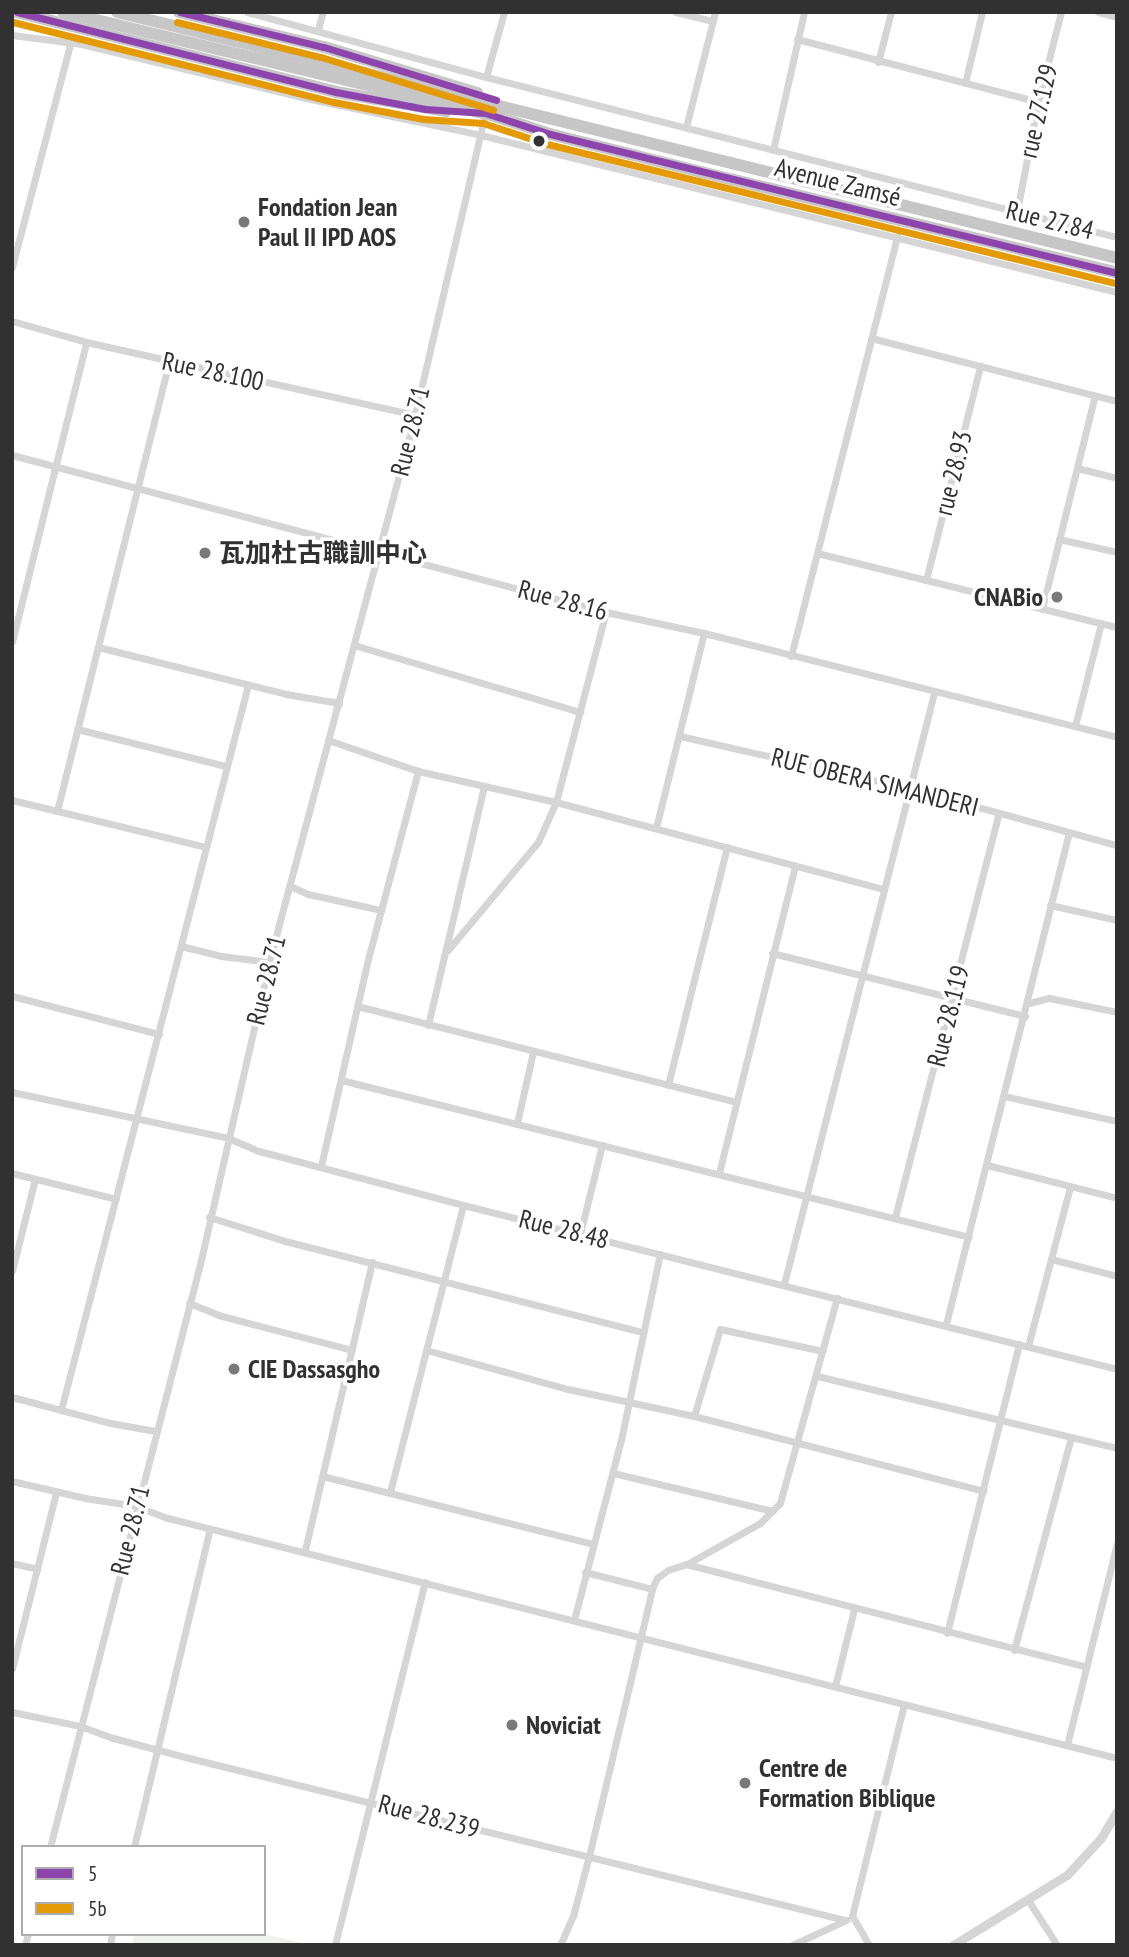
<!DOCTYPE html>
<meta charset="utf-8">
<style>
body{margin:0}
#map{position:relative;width:1129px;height:1957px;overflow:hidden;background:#fff;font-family:"PT Sans Narrow","Noto Sans SC",sans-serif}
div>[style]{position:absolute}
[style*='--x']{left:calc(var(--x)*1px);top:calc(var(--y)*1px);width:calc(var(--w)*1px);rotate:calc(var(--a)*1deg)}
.green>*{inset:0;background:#eff3ec}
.minor>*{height:7px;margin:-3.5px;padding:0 3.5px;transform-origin:3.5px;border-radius:3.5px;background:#d5d5d5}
.tertiary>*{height:9px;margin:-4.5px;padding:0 4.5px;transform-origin:4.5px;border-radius:4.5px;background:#d5d5d5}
.trunk>*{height:12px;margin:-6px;padding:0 6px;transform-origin:6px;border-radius:6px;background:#c6c6c6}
.bus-1>*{height:7px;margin:-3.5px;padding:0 3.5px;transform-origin:3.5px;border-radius:3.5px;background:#8e44ad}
.bus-2>*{height:7px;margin:-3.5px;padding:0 3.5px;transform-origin:3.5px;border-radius:3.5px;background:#e39a05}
.dots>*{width:19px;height:19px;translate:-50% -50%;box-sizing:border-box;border:4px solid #fff;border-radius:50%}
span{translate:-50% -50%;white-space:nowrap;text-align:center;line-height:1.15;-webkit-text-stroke:7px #fff;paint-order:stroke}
.street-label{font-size:26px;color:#313131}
.poi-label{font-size:26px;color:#313131;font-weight:700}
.left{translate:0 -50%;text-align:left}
.right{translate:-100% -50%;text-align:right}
.frame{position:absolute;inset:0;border:14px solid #313131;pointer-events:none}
.legend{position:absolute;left:21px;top:1845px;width:245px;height:91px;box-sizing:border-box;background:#fff;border:2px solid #adadad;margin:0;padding:9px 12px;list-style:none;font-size:21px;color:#313131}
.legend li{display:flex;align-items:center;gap:14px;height:35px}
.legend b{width:35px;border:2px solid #adadad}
</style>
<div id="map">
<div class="green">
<i style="clip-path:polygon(134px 1934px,264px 1934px,312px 1945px,132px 1945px)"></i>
</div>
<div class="minor">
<i style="--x:247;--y:12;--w:248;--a:15.2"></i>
<i style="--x:486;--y:77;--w:651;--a:14.23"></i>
<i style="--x:676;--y:12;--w:37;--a:14"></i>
<i style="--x:1098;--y:12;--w:20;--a:15"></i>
<i style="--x:318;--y:29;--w:18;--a:-74"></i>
<i style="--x:12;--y:35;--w:70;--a:7.4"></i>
<i style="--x:81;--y:44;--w:226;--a:13.5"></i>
<i style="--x:301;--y:97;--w:184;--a:11.9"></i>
<i style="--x:481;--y:135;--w:655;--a:13.87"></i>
<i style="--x:797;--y:39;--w:249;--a:14.6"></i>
<i style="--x:878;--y:62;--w:52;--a:-75.4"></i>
<i style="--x:486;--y:77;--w:67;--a:-74.5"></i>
<i style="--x:965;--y:83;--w:73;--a:-76.5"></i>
<i style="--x:686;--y:127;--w:119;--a:-75.8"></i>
<i style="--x:773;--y:150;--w:141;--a:-77.3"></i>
<i style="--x:1017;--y:211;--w:111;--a:-79.1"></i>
<i style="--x:1038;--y:102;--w:93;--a:-75.7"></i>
<i style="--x:12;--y:267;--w:229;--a:-75.4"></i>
<i style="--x:12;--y:321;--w:77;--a:15.8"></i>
<i style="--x:86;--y:342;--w:337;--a:12.5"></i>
<i style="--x:871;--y:338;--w:254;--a:14.4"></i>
<i style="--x:12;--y:455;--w:614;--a:14.81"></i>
<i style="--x:606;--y:612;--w:100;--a:12.1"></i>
<i style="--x:704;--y:633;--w:426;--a:14.1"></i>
<i style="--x:1077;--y:468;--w:41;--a:14"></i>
<i style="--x:1059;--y:539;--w:59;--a:12.6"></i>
<i style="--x:817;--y:553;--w:309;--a:13.9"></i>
<i style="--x:926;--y:580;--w:221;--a:-75.8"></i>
<i style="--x:1042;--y:609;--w:220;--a:-76.1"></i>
<i style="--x:12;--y:642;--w:309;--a:-76.1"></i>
<i style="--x:354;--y:645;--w:236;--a:16.5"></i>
<i style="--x:98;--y:647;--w:194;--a:14"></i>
<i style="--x:286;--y:694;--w:54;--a:9.6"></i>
<i style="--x:791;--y:656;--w:433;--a:-75.8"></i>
<i style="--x:1075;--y:726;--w:106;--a:-75.8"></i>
<i style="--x:77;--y:729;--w:153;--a:14"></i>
<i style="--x:680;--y:736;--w:234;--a:12.8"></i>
<i style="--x:908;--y:788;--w:217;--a:15.3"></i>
<i style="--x:328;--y:740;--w:95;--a:19"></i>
<i style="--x:418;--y:771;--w:141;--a:12.7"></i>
<i style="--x:556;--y:802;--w:337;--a:14.9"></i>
<i style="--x:12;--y:800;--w:200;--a:13.6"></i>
<i style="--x:57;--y:811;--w:463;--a:-76"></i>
<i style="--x:656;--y:828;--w:201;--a:-76.2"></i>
<i style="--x:290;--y:886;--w:20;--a:24"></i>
<i style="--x:308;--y:894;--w:75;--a:12.4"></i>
<i style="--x:1050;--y:905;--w:69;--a:12.6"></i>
<i style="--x:181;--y:946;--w:41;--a:14"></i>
<i style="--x:221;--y:956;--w:48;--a:7.1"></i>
<i style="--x:448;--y:950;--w:141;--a:-50.2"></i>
<i style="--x:538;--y:842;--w:44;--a:-65.8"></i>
<i style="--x:556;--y:802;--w:196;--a:-75.3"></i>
<i style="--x:772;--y:953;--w:261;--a:14"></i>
<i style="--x:12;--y:996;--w:152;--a:14.5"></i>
<i style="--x:1029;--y:1003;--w:21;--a:-14"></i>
<i style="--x:1049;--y:998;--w:69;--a:11.6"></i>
<i style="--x:357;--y:1006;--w:391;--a:14.2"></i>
<i style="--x:428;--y:1025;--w:245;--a:-76.8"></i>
<i style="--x:341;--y:1080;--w:647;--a:14.04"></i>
<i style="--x:668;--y:1085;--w:245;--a:-76.1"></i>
<i style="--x:12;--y:1092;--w:221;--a:12"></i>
<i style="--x:228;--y:1138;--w:34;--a:23"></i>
<i style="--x:259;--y:1151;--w:211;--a:14.8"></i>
<i style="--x:463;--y:1205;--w:674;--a:14.08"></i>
<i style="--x:1004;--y:1096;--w:116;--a:12.5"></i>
<i style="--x:517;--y:1123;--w:73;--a:-77.3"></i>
<i style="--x:987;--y:1165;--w:134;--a:14.2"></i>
<i style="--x:321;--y:1166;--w:212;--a:-77.2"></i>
<i style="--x:368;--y:959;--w:195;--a:-75.1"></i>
<i style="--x:12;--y:1173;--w:107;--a:14"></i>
<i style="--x:719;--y:1173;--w:315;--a:-76.1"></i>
<i style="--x:209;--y:1217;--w:80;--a:17.5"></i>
<i style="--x:285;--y:1241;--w:369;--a:14.3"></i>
<i style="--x:895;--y:1217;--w:417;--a:-75.6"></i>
<i style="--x:580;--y:1234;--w:92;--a:-76.1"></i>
<i style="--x:1051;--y:1259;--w:68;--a:14.4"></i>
<i style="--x:12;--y:1271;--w:95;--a:-76"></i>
<i style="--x:784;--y:1284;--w:610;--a:-75.76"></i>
<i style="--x:189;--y:1303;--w:31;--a:22"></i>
<i style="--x:218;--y:1315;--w:138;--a:14.6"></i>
<i style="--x:946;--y:1324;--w:507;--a:-75.96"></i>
<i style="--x:1028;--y:1346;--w:164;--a:-75.2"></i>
<i style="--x:426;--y:1350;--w:147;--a:15.4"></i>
<i style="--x:568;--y:1389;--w:129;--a:12.1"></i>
<i style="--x:694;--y:1416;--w:299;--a:14.5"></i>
<i style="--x:817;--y:1376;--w:309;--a:13.5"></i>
<i style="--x:12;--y:1397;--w:101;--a:14.9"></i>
<i style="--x:110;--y:1423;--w:46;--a:10.1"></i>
<i style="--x:61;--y:1410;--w:749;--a:-75.54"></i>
<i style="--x:694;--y:1416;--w:91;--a:-73.4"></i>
<i style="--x:720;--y:1329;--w:105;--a:12.1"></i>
<i style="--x:613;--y:1473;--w:164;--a:13.4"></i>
<i style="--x:322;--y:1476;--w:278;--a:14.1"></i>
<i style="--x:12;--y:1481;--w:75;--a:13.1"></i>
<i style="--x:85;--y:1498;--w:52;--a:8.9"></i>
<i style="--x:136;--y:1506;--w:34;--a:21"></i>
<i style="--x:168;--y:1518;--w:979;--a:14.19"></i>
<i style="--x:390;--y:1492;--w:296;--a:-75.7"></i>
<i style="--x:305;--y:1550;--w:296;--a:-76.9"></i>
<i style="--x:12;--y:1563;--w:26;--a:13"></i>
<i style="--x:687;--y:1564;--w:84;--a:-29.3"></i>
<i style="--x:760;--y:1523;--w:28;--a:-45"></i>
<i style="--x:780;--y:1503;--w:213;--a:-74.5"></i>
<i style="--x:585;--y:1572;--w:69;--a:14.2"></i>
<i style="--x:574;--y:1620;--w:186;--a:-75.4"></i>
<i style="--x:621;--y:1440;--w:190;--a:-78.2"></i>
<i style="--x:947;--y:1633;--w:298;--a:-76"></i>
<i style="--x:1014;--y:1650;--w:220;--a:-75"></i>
<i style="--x:12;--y:1669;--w:182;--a:-76"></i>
<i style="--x:835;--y:1686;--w:79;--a:-76.1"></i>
<i style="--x:12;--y:1712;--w:69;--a:11.6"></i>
<i style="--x:80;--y:1726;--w:35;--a:20"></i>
<i style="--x:113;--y:1738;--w:79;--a:14.7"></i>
<i style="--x:189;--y:1758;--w:676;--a:13.87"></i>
<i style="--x:1067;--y:1745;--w:208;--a:-76.1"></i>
<i style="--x:50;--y:1847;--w:602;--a:-75.57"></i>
<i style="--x:200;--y:1264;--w:310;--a:-77.1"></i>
<i style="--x:269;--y:962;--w:566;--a:-75.06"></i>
<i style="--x:415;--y:415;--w:310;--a:-76.9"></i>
<i style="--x:134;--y:1847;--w:327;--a:-76.6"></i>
<i style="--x:1028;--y:1900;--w:54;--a:57.2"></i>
<i style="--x:25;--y:1945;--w:11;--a:-75"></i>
<i style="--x:110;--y:1945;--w:11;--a:-80"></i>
<i style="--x:335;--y:1945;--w:374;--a:-76.1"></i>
<i style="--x:560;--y:1945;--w:32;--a:-66"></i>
<i style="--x:573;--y:1916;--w:62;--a:-75.1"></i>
<i style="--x:589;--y:1856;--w:274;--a:-76.7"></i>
<i style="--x:652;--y:1589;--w:12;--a:-66"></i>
<i style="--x:657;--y:1578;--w:14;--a:-36"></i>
<i style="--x:668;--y:1570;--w:19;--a:-18"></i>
<i style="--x:686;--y:1564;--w:413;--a:14.4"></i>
<i style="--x:792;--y:1945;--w:60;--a:-24.8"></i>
<i style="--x:869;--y:1945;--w:34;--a:-120"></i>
<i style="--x:852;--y:1916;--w:217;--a:-76.2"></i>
</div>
<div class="tertiary">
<i style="--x:953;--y:1945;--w:134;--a:-31.6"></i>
<i style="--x:1067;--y:1875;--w:50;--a:-47.4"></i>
<i style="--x:1101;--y:1838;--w:31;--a:-59"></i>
</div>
<div class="trunk">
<i style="--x:16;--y:12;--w:330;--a:14"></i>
<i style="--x:336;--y:92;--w:112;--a:9.8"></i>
<i style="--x:63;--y:12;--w:434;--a:13.5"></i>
<i style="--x:485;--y:113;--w:68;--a:17.9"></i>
<i style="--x:550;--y:134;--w:156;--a:14.1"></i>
<i style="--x:701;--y:172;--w:428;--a:13.6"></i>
<i style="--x:117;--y:12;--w:1030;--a:13.82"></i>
<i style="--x:179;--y:12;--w:149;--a:13.6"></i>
<i style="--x:324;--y:47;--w:160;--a:16.7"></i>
</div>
<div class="bus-1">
<i style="--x:17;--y:12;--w:329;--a:14.1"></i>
<i style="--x:336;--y:92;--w:91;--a:10.8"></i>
<i style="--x:425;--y:109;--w:60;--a:3.8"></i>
<i style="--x:485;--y:113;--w:68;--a:17.9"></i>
<i style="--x:550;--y:134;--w:584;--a:13.77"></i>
<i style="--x:180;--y:12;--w:148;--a:13.7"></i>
<i style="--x:324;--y:47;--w:180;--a:17.1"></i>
</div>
<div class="bus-2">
<i style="--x:13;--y:22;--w:331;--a:14"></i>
<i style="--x:334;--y:102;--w:91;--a:10.8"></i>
<i style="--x:423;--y:119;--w:60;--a:3.8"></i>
<i style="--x:483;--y:123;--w:67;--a:18.2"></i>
<i style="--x:547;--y:144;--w:585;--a:13.75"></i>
<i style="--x:177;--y:22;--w:148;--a:13.7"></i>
<i style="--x:321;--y:57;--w:180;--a:17.1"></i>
</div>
<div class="dots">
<i style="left:539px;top:141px;background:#313131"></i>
<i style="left:244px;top:222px;background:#797979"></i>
<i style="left:205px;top:553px;background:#797979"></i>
<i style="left:1057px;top:597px;background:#797979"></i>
<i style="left:234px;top:1369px;background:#797979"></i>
<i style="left:512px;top:1725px;background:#797979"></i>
<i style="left:745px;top:1783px;background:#797979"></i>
</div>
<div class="street-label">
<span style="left:1038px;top:111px;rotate:-77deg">rue 27.129</span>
<span style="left:838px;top:182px;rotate:14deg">Avenue Zamsé</span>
<span style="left:1050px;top:220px;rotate:14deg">Rue 27.84</span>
<span style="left:213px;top:371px;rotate:12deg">Rue 28.100</span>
<span style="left:410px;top:431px;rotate:-76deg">Rue 28.71</span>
<span style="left:953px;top:473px;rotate:-76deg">rue 28.93</span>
<span style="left:563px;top:600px;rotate:15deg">Rue 28.16</span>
<span style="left:875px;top:782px;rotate:14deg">RUE OBERA SIMANDERI</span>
<span style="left:266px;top:980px;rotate:-76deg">Rue 28.71</span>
<span style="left:948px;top:1016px;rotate:-76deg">Rue 28.119</span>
<span style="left:564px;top:1229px;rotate:14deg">Rue 28.48</span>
<span style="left:130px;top:1530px;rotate:-76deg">Rue 28.71</span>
<span style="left:429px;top:1816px;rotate:15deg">Rue 28.239</span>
</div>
<div class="poi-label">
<span class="left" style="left:258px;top:222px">Fondation Jean<br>Paul II IPD AOS</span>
<span class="left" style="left:219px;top:553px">瓦加杜古職訓中心</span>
<span class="right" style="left:1043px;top:597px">CNABio</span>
<span class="left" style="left:248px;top:1369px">CIE Dassasgho</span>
<span class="left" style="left:526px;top:1725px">Noviciat</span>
<span class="left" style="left:759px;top:1783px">Centre de<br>Formation Biblique</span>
</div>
<div class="frame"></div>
<ul class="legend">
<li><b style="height:9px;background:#8e44ad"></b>5</li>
<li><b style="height:9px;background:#e39a05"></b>5b</li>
</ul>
</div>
